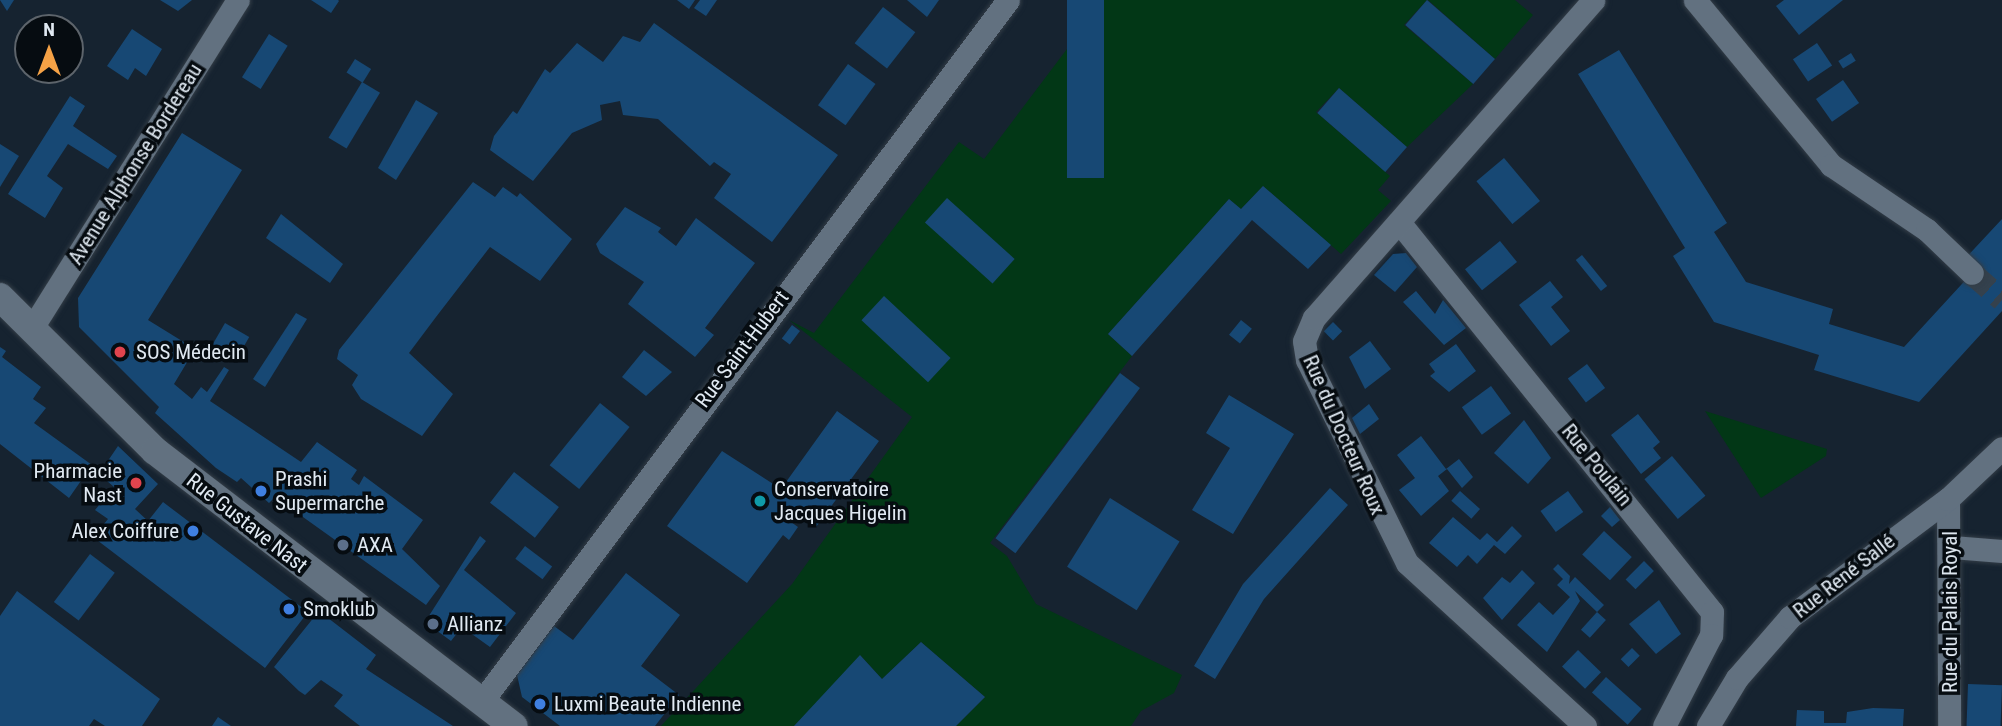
<!DOCTYPE html>
<meta charset="utf-8">
<style>
body{margin:0}
#map{position:relative;width:2002px;height:726px;overflow:hidden;background:#162330;font-family:"Roboto Condensed",sans-serif}
div>[style]{position:absolute}
[style*='--x']{left:calc(var(--x)*1px);top:calc(var(--y)*1px);width:calc(var(--w)*1px);rotate:calc(var(--a)*1deg)}
.green>*{inset:0;background:#023716}
.building>*{inset:0;background:#174874;transform-origin:0 0}
.minor-tunnel>*{height:23px;margin-top:-11.5px;transform-origin:0;background:repeating-linear-gradient(90deg,#34414d 0 23px,transparent 0 34px)}
.roads{filter:drop-shadow(0 0 2px #333d47) drop-shadow(0 0 2px #333d47)}
.minor>*{height:23px;margin:-11.5px;padding:0 11.5px;transform-origin:11.5px;border-radius:11.5px;background:#627180}
.tertiary>*{height:28px;margin:-14px;padding:0 14px;transform-origin:14px;border-radius:14px;background:#627180}
.dots>*{width:19px;height:19px;translate:-50% -50%;box-sizing:border-box;border:4px solid #060c11;border-radius:50%}
span{translate:-50% -50%;white-space:nowrap;text-align:center;line-height:1.15;-webkit-text-stroke:7px #060c11;paint-order:stroke}
.street-label{font-size:21px;color:#e0e9f2}
.poi-label{font-size:21px;color:#e0e9f2}
.left{translate:0 -50%;text-align:left}
.right{translate:-100% -50%;text-align:right}
.north{position:absolute;left:14px;top:14px;width:70px;height:70px;box-sizing:border-box;background:#060c11;border:2px solid #5d646b;border-radius:50%;rotate:0deg;font-size:19px;font-weight:700;line-height:28px;text-align:center;color:#e0e9f2}
.north::after{content:'';display:block;margin:auto;width:24px;height:32px;background:#f5a246;clip-path:polygon(50% 0,100% 100%,50% 72%,0 100%)}
</style>
<div id="map">
<div class="green">
<i style="clip-path:polygon(1104px 0,1427px 0,1404px 25px,1473px 84px,1407px 147px,1339px 88px,1316px 112px,1390px 176px,1378px 190px,1391px 201px,1341px 254px,1263px 186px,1241px 209px,1229px 199px,1108px 334px,1132px 356px,990px 543px,1007px 556px,1036px 604px,1182px 675px,1174px 693px,1141px 711px,1131px 726px,956px 726px,985px 697px,921px 642px,882px 679px,861px 656px,794px 726px,661px 726px,792px 584px,912px 417px,789px 320px,814px 333px,959px 142px,984px 159px)"></i>
<i style="clip-path:polygon(1428px 0,1515px 0,1533px 15px,1495px 59px)"></i>
<i style="clip-path:polygon(1705px 411px,1827px 449px,1826px 456px,1761px 498px)"></i>
</div>
<div class="building">
<i style="clip-path:polygon(0 0,14px 0,7px 11px)"></i>
<i style="clip-path:polygon(160px 0,192px 0,178px 11px)"></i>
<i style="clip-path:polygon(311px 0,338px 0,339px 1px,331px 13px)"></i>
<i style="clip-path:polygon(677px 0,695px 0,689px 9px)"></i>
<i style="clip-path:polygon(700px 0,717px 0,706px 16px,694px 8px)"></i>
<i style="clip-path:polygon(907px 0,939px 0,927px 17px)"></i>
<i style="left:1067px;top:0;width:37px;height:178px"></i>
<i style="left:1427px;top:0;width:90px;height:33px;rotate:41deg"></i>
<i style="clip-path:polygon(1784px 0,1843px 0,1799px 35px,1776px 6px)"></i>
<i style="left:883px;top:7px;width:41px;height:46px;rotate:38deg"></i>
<i style="clip-path:polygon(654px 23px,838px 155px,772px 242px,714px 198px,731px 174px,714px 162px,710px 166px,658px 119px,623px 115px,620px 101px,600px 105px,602px 120px,572px 133px,533px 181px,490px 150px,494px 136px,513px 111px,517px 114px,545px 69px,550px 73px,577px 43px,603px 62px,623px 36px,640px 42px)"></i>
<i style="clip-path:polygon(132px 29px,162px 49px,146px 76px,135px 68px,128px 80px,107px 66px)"></i>
<i style="left:269px;top:34px;width:22px;height:51px;rotate:32deg"></i>
<i style="left:1817px;top:43px;width:27px;height:29px;rotate:56deg"></i>
<i style="clip-path:polygon(1619px 50px,1727px 223px,1714px 232px,1746px 282px,1833px 309px,1829px 324px,1904px 347px,1972px 273px,1961px 263px,2002px 219px,2002px 311px,1919px 402px,1814px 370px,1819px 355px,1714px 322px,1673px 256px,1685px 248px,1578px 74px)"></i>
<i style="left:1851px;top:53px;width:9px;height:15px;rotate:58deg"></i>
<i style="left:355px;top:59px;width:19px;height:16px;rotate:32deg"></i>
<i style="left:848px;top:64px;width:34px;height:51px;rotate:36deg"></i>
<i style="left:1843px;top:80px;width:28px;height:33px;rotate:55deg"></i>
<i style="left:362px;top:82px;width:21px;height:65px;rotate:31deg"></i>
<i style="left:1339px;top:88px;width:90px;height:33px;rotate:41deg"></i>
<i style="clip-path:polygon(70px 96px,85px 106px,73px 126px,117px 156px,108px 169px,68px 144px,47px 176px,63px 188px,45px 218px,8px 194px)"></i>
<i style="clip-path:polygon(416px 100px,438px 113px,396px 180px,378px 168px)"></i>
<i style="clip-path:polygon(182px 133px,242px 170px,148px 320px,195px 349px,174px 384px,192px 399px,201px 387px,207px 392px,224px 367px,229px 370px,210px 401px,301px 462px,317px 442px,357px 470px,351px 479px,359px 485px,364px 476px,423px 520px,402px 549px,440px 586px,426px 605px,275px 497px,269px 503px,241px 478px,237px 482px,216px 468px,155px 413px,159px 407px,79px 327px,78px 298px)"></i>
<i style="clip-path:polygon(0 144px,19px 156px,0 187px)"></i>
<i style="left:1504px;top:158px;width:56px;height:36px;rotate:50deg"></i>
<i style="clip-path:polygon(473px 182px,495px 197px,503px 187px,517px 197px,520px 193px,572px 239px,540px 281px,490px 247px,436px 317px,409px 353px,453px 394px,422px 436px,361px 399px,352px 385px,358px 375px,337px 359px,339px 350px)"></i>
<i style="clip-path:polygon(1263px 186px,1331px 245px,1308px 269px,1252px 220px,1132px 356px,1108px 334px,1229px 199px,1241px 209px)"></i>
<i style="left:947px;top:198px;width:91px;height:33px;rotate:42deg"></i>
<i style="clip-path:polygon(625px 207px,661px 228px,658px 232px,676px 246px,696px 218px,755px 263px,705px 328px,714px 335px,695px 357px,628px 304px,644px 282px,600px 253px,596px 244px)"></i>
<i style="clip-path:polygon(281px 214px,343px 264px,330px 283px,266px 238px)"></i>
<i style="left:1500px;top:241px;width:27px;height:45px;rotate:51deg"></i>
<i style="clip-path:polygon(1406px 253px,1417px 267px,1395px 292px,1374px 275px,1393px 254px)"></i>
<i style="left:1582px;top:255px;width:40px;height:8px;rotate:51deg"></i>
<i style="clip-path:polygon(1550px 281px,1563px 297px,1551px 307px,1570px 331px,1551px 346px,1519px 305px)"></i>
<i style="clip-path:polygon(1416px 291px,1435px 314px,1443px 300px,1466px 328px,1444px 345px,1403px 302px)"></i>
<i style="left:884px;top:296px;width:91px;height:33px;rotate:43deg"></i>
<i style="clip-path:polygon(296px 313px,307px 319px,265px 387px,253px 379px)"></i>
<i style="left:1241px;top:320px;width:14px;height:19px;rotate:39deg"></i>
<i style="left:1333px;top:322px;width:13px;height:13px;rotate:45deg"></i>
<i style="left:225px;top:323px;width:28px;height:28px;rotate:30deg"></i>
<i style="left:792px;top:325px;width:10px;height:17px;rotate:37deg"></i>
<i style="clip-path:polygon(1370px 341px,1391px 369px,1365px 389px,1349px 357px)"></i>
<i style="clip-path:polygon(1456px 344px,1476px 371px,1449px 392px,1430px 376px,1435px 372px,1429px 364px)"></i>
<i style="clip-path:polygon(0 347px,6px 351px,2px 357px,41px 387px,33px 399px,46px 408px,34px 423px,92px 465px,69px 498px,0 444px)"></i>
<i style="clip-path:polygon(644px 350px,672px 372px,646px 396px,622px 377px)"></i>
<i style="left:1587px;top:364px;width:30px;height:24px;rotate:53deg"></i>
<i style="left:1120px;top:373px;width:25px;height:207px;rotate:37deg"></i>
<i style="left:1491px;top:386px;width:34px;height:36px;rotate:54deg"></i>
<i style="clip-path:polygon(1229px 395px,1294px 434px,1233px 534px,1192px 510px,1230px 448px,1206px 433px)"></i>
<i style="left:600px;top:403px;width:38px;height:80px;rotate:39deg"></i>
<i style="clip-path:polygon(1369px 404px,1379px 419px,1360px 434px,1352px 418px)"></i>
<i style="clip-path:polygon(837px 411px,879px 441px,816px 527px,796px 513px,791px 522px,798px 527px,789px 540px,783px 535px,747px 583px,667px 526px,722px 451px,781px 489px)"></i>
<i style="clip-path:polygon(1638px 414px,1660px 442px,1653px 448px,1661px 458px,1641px 474px,1611px 435px)"></i>
<i style="clip-path:polygon(1524px 420px,1551px 458px,1528px 484px,1494px 453px)"></i>
<i style="clip-path:polygon(1421px 436px,1446px 469px,1459px 459px,1473px 477px,1462px 488px,1447px 469px,1438px 476px,1449px 491px,1421px 516px,1399px 490px,1415px 478px,1397px 455px)"></i>
<i style="clip-path:polygon(118px 446px,158px 484px,135px 509px,148px 521px,163px 502px,308px 612px,265px 668px,93px 537px,108px 519px,95px 510px,114px 487px,99px 474px)"></i>
<i style="left:1672px;top:456px;width:52px;height:36px;rotate:50deg"></i>
<i style="left:514px;top:472px;width:57px;height:39px;rotate:38deg"></i>
<i style="clip-path:polygon(1330px 488px,1348px 505px,1264px 599px,1215px 679px,1194px 666px,1243px 584px)"></i>
<i style="left:1460px;top:491px;width:27px;height:13px;rotate:42deg"></i>
<i style="left:1568px;top:491px;width:26px;height:34px;rotate:54deg"></i>
<i style="left:1110px;top:498px;width:82px;height:81px;rotate:32deg"></i>
<i style="clip-path:polygon(1610px 507px,1620px 520px,1612px 527px,1601px 516px)"></i>
<i style="clip-path:polygon(1453px 517px,1480px 540px,1487px 533px,1497px 542px,1512px 526px,1522px 536px,1505px 554px,1494px 545px,1477px 564px,1468px 555px,1457px 567px,1429px 543px)"></i>
<i style="left:1604px;top:531px;width:38px;height:32px;rotate:43deg"></i>
<i style="clip-path:polygon(480px 536px,486px 541px,464px 570px,516px 613px,490px 647px,462px 627px,451px 641px,425px 622px)"></i>
<i style="left:525px;top:546px;width:34px;height:16px;rotate:37deg"></i>
<i style="left:90px;top:554px;width:31px;height:60px;rotate:37deg"></i>
<i style="left:1644px;top:561px;width:14px;height:26px;rotate:45deg"></i>
<i style="clip-path:polygon(1558px 564px,1570px 576px,1569px 584px,1575px 577px,1604px 605px,1597px 612px,1575px 591px,1580px 601px,1547px 652px,1517px 625px,1539px 602px,1553px 615px,1570px 597px,1557px 585px,1563px 579px,1553px 569px)"></i>
<i style="clip-path:polygon(1522px 570px,1535px 583px,1502px 620px,1483px 598px,1502px 577px,1510px 583px)"></i>
<i style="clip-path:polygon(626px 573px,680px 615px,641px 666px,679px 695px,655px 726px,560px 726px,522px 697px,517px 675px,554px 626px,573px 640px)"></i>
<i style="clip-path:polygon(17px 591px,160px 699px,142px 726px,105px 726px,94px 719px,89px 726px,0 726px,0 616px)"></i>
<i style="clip-path:polygon(1659px 600px,1681px 634px,1656px 654px,1629px 624px)"></i>
<i style="clip-path:polygon(319px 611px,376px 655px,366px 669px,453px 726px,360px 726px,334px 706px,343px 695px,321px 680px,305px 695px,299px 691px,274px 667px)"></i>
<i style="left:1597px;top:612px;width:12px;height:24px;rotate:42deg"></i>
<i style="clip-path:polygon(921px 642px,985px 697px,956px 726px,794px 726px,860px 655px,882px 679px)"></i>
<i style="left:1632px;top:648px;width:11px;height:16px;rotate:45deg"></i>
<i style="left:1578px;top:650px;width:32px;height:23px;rotate:44deg"></i>
<i style="left:1606px;top:677px;width:48px;height:21px;rotate:42deg"></i>
<i style="left:1968px;top:684px;width:34px;height:42px;rotate:2deg"></i>
<i style="clip-path:polygon(1873px 708px,1904px 709px,1903px 726px,1796px 726px,1797px 710px,1824px 711px,1824px 723px,1846px 723px,1847px 712px)"></i>
<i style="clip-path:polygon(218px 717px,231px 726px,212px 726px)"></i>
</div>
<div class="minor-tunnel">
<i style="--x:1972;--y:273;--w:40;--a:41"></i>
</div>
<div class="roads">
<div class="minor">
<i style="--x:1695;--y:0;--w:214;--a:50.5"></i>
<i style="--x:1831;--y:165;--w:116;--a:34.1"></i>
<i style="--x:1927;--y:230;--w:62;--a:43.7"></i>
<i style="--x:1399;--y:222;--w:500;--a:51.25"></i>
<i style="--x:1712;--y:612;--w:23;--a:92"></i>
<i style="--x:1711;--y:635;--w:102;--a:117.3"></i>
<i style="--x:32;--y:328;--w:387;--a:-57.9"></i>
<i style="--x:1948;--y:499;--w:227;--a:89.7"></i>
<i style="--x:1952;--y:547;--w:50;--a:4.6"></i>
<i style="--x:482;--y:701;--w:876;--a:-53.12"></i>
<i style="--x:1585;--y:726;--w:241;--a:-137.5"></i>
<i style="--x:1407;--y:563;--w:226;--a:-116.2"></i>
<i style="--x:1307;--y:360;--w:19;--a:-99"></i>
<i style="--x:1304;--y:341;--w:25;--a:-67"></i>
<i style="--x:1314;--y:318;--w:423;--a:-48.7"></i>
<i style="--x:1708;--y:726;--w:56;--a:-58.9"></i>
<i style="--x:1737;--y:678;--w:81;--a:-49"></i>
<i style="--x:1790;--y:617;--w:197;--a:-36.8"></i>
<i style="--x:1948;--y:499;--w:74;--a:-43.4"></i>
</div>
<div class="tertiary">
<i style="--x:0;--y:297;--w:218;--a:44.8"></i>
<i style="--x:155;--y:451;--w:452;--a:37.5"></i>
</div>
</div>
<div class="dots">
<i style="left:120px;top:352px;background:#e0444e"></i>
<i style="left:136px;top:483px;background:#e0444e"></i>
<i style="left:261px;top:491px;background:#3f7fe0"></i>
<i style="left:760px;top:501px;background:#0f9aa8"></i>
<i style="left:193px;top:531px;background:#3f7fe0"></i>
<i style="left:343px;top:545px;background:#5c6f8a"></i>
<i style="left:289px;top:609px;background:#3f7fe0"></i>
<i style="left:433px;top:624px;background:#5c6f8a"></i>
<i style="left:540px;top:704px;background:#3f7fe0"></i>
</div>
<div class="street-label">
<span style="left:135px;top:164px;rotate:-58deg">Avenue Alphonse Bordereau</span>
<span style="left:742px;top:349px;rotate:-53deg">Rue Saint-Hubert</span>
<span style="left:1344px;top:435px;rotate:66deg">Rue du Docteur Roux</span>
<span style="left:1597px;top:465px;rotate:51deg">Rue Poulain</span>
<span style="left:247px;top:523px;rotate:38deg">Rue Gustave Nast</span>
<span style="left:1844px;top:576px;rotate:-38deg">Rue René Sallé</span>
<span style="left:1950px;top:612px;rotate:-90deg">Rue du Palais Royal</span>
</div>
<div class="poi-label">
<span class="left" style="left:136px;top:352px">SOS Médecin</span>
<span class="right" style="left:122px;top:483px">Pharmacie<br>Nast</span>
<span class="left" style="left:275px;top:491px">Prashi<br>Supermarche</span>
<span class="left" style="left:774px;top:501px">Conservatoire<br>Jacques Higelin</span>
<span class="right" style="left:179px;top:531px">Alex Coiffure</span>
<span class="left" style="left:357px;top:545px">AXA</span>
<span class="left" style="left:303px;top:609px">Smoklub</span>
<span class="left" style="left:447px;top:624px">Allianz</span>
<span class="left" style="left:554px;top:704px">Luxmi Beaute Indienne</span>
</div>
<div class="north">N</div>
</div>
